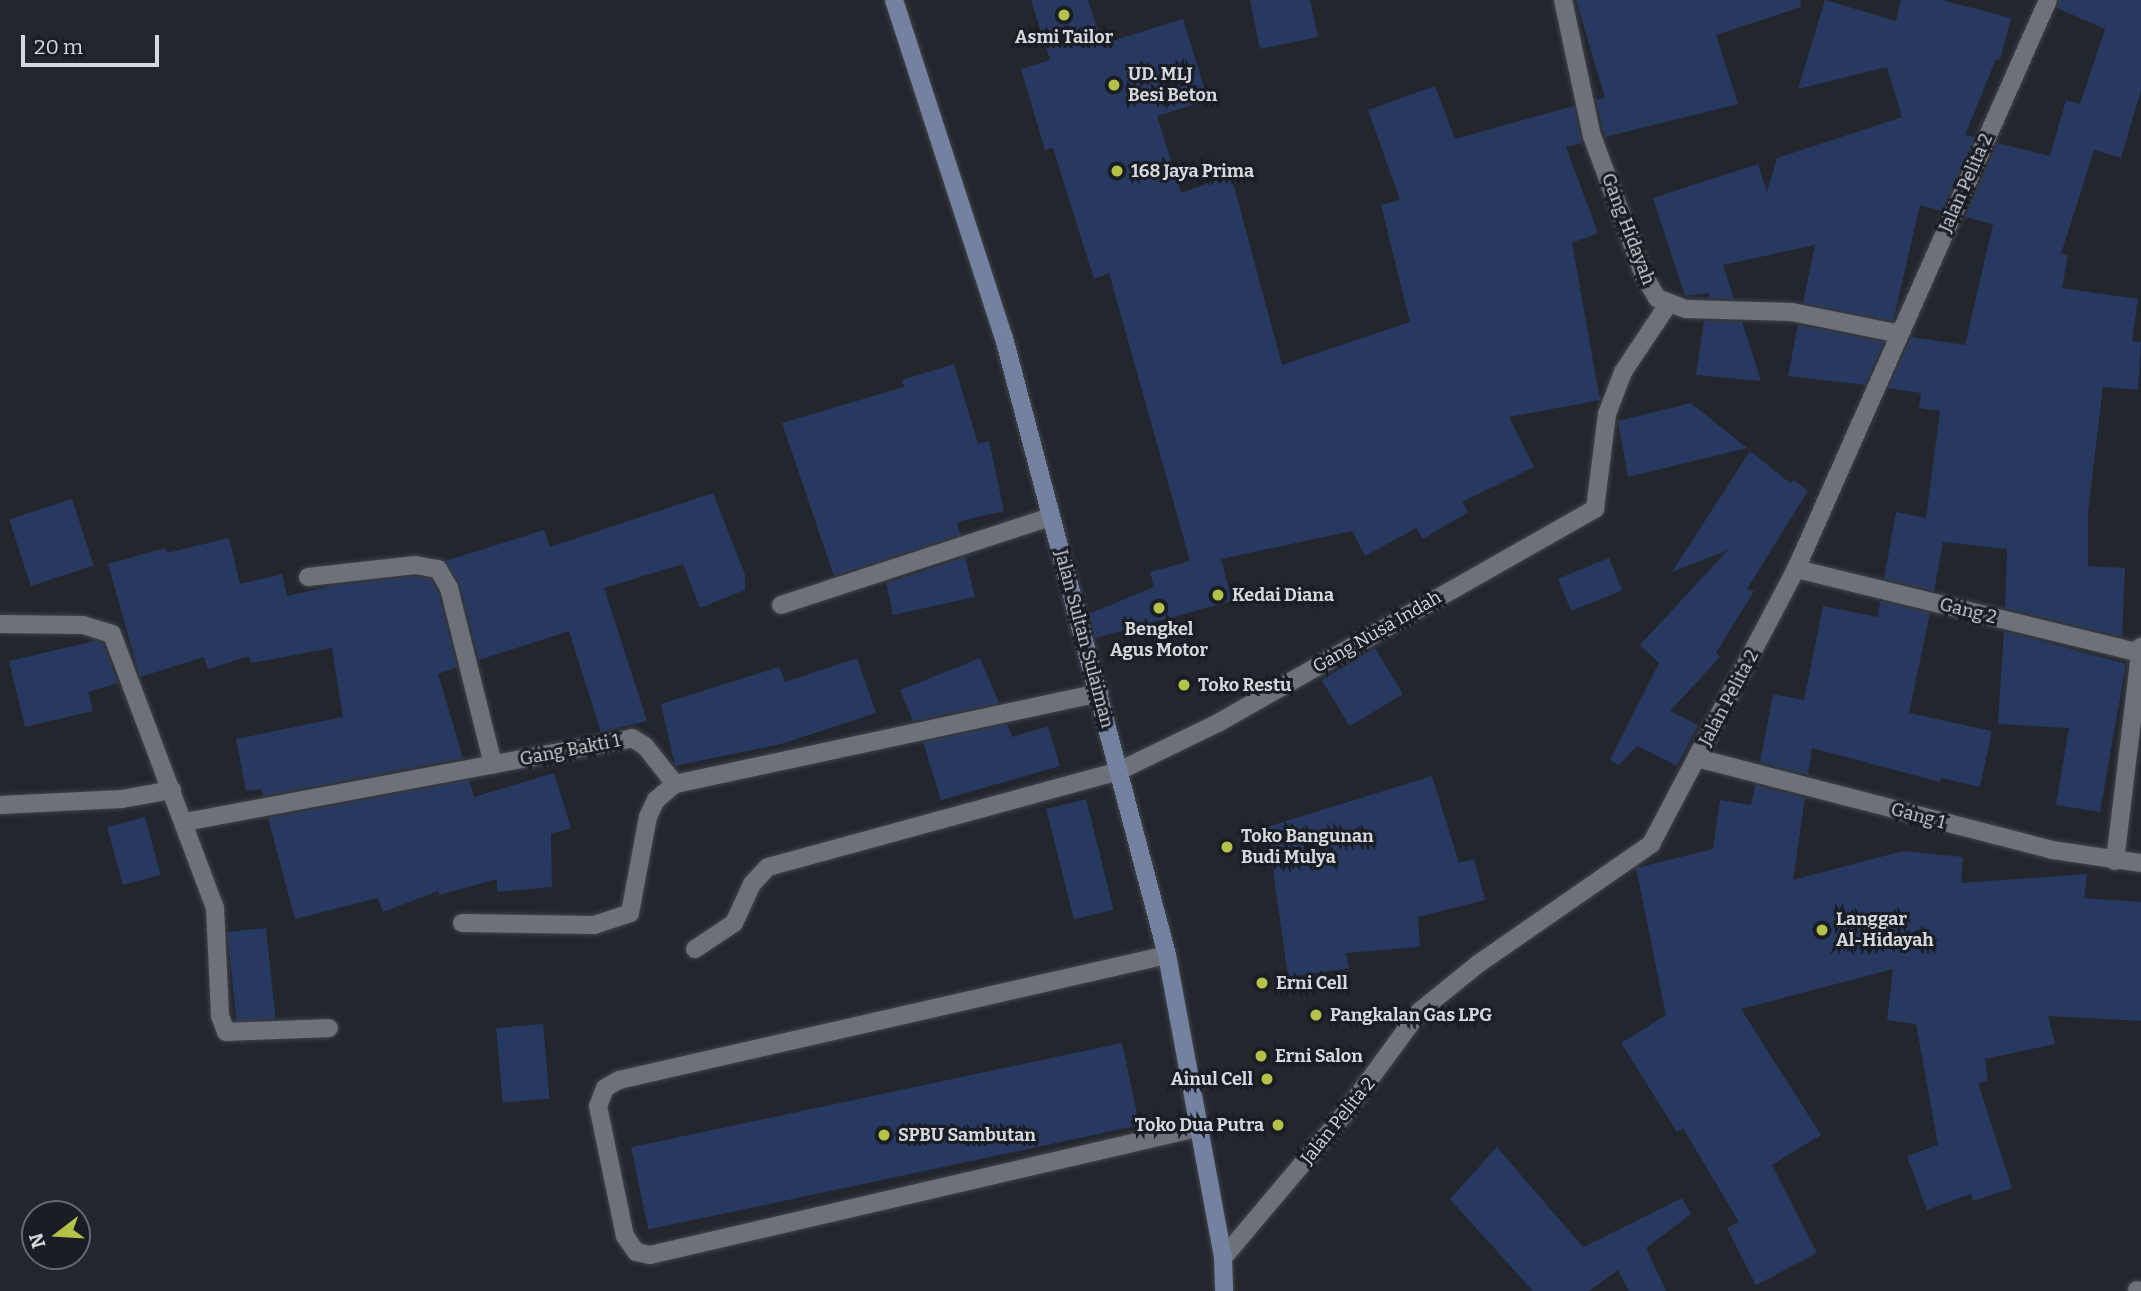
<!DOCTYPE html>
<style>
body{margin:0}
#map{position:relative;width:2141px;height:1291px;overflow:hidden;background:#23272d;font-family:Bitter,serif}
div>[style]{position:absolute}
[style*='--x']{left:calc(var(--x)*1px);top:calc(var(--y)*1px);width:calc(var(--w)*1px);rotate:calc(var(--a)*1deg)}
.building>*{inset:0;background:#273961;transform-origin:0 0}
.roads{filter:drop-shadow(0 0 2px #414349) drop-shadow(0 0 2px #414349)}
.service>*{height:18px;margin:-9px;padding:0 9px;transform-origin:9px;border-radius:9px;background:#6d7179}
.minor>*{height:18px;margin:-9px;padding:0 9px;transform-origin:9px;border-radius:9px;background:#6d7179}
.secondary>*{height:18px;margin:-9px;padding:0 9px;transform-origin:9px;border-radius:9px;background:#7482a1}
.dots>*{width:19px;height:19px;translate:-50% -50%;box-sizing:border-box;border:4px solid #1a1d23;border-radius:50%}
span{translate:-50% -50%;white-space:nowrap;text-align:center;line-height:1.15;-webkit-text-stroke:6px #1a1d23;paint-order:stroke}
.poi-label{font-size:18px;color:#d6d8dd;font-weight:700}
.left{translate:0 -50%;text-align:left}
.right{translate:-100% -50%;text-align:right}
.street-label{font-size:18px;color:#d6d8dd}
.north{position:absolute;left:21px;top:1200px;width:70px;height:70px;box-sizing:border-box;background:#1a1d23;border:2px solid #65686d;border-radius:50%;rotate:253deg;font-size:19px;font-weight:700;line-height:28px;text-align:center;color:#d6d8dd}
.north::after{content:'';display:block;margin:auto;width:24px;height:32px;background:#b5c24a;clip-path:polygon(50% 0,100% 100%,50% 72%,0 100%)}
.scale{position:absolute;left:21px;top:35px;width:138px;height:32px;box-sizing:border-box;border:4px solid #d6d8dd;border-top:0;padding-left:9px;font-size:21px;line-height:24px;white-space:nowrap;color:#d6d8dd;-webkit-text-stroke:5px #1a1d23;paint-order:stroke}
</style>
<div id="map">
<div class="building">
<i style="clip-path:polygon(1031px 0,1088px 0,1102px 44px,1183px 19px,1208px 100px,1157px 116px,1181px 193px,1231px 175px,1282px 365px,1410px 322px,1381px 205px,1400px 200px,1368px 110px,1435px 86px,1455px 139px,1574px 106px,1582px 143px,1566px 147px,1598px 233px,1572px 243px,1600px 400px,1509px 417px,1534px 467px,1462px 502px,1468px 512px,1423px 539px,1416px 528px,1365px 556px,1352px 531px,1221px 559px,1232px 601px,1095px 638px,1089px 614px,1154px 587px,1150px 572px,1190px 561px,1109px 273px,1094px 279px,1053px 148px,1045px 150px,1021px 69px,1050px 60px)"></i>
<i style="clip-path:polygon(1250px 0,1310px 0,1318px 37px,1260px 49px)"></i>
<i style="clip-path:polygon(1576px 0,1800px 0,1801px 7px,1716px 35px,1738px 104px,1605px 137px,1596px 100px,1605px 98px)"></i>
<i style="clip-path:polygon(1825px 0,1896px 21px,1901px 0,1942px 0,2011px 18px,2000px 60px,1996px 59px,1965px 135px,1975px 137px,1942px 211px,1920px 205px,1893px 321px,1803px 303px,1815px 245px,1723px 265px,1734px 299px,1708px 298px,1709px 293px,1685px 296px,1653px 198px,1758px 164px,1767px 192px,1777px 158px,1902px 117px,1887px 67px,1798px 89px)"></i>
<i style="clip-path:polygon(2059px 0,2141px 0,2141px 90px,2121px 158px,2094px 150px,2061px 254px,2068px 255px,2062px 288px,2138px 299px,2132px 341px,2141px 342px,2138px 390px,2103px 387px,2088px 512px,2088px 566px,2125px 568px,2122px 637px,2005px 608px,2007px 549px,1943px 542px,1934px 591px,1884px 579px,1896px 512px,1926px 518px,1940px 411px,1919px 408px,1921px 393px,1888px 388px,1911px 337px,1965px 345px,1993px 224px,1965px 217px,1997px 143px,2050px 156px,2066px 100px,2080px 104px,2105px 29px,2057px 8px)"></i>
<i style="clip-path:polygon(1704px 321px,1742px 322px,1761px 381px,1696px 375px)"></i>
<i style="clip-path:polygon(1798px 325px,1884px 342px,1865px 385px,1788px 376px)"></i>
<i style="clip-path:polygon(954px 364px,978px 444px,989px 441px,1004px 511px,957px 522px,960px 535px,834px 576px,782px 423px,904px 387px,902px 380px)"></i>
<i style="clip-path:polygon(1691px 403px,1747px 448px,1628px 477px,1618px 421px)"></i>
<i style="clip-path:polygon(1750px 451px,1790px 483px,1794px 480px,1808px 491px,1747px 589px,1754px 591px,1716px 653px,1720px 657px,1670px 711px,1698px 725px,1677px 766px,1637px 746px,1619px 765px,1610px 760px,1659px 663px,1640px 645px,1728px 550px,1672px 572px)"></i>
<i style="clip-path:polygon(713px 493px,745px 575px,745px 590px,700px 608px,683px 564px,604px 588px,647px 721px,601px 732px,569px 631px,479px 660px,460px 585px,445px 561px,544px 530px,550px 547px)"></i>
<i style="left:72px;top:499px;width:70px;height:66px;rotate:72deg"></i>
<i style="clip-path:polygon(229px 538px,240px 584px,282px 574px,287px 596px,337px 585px,415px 576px,431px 579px,438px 592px,457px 667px,438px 674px,463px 758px,263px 796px,261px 789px,246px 791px,236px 739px,343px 717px,332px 648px,251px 663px,249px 656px,208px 669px,204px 657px,140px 677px,108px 564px,165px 548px,167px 553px)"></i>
<i style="clip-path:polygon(965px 557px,975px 597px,893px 615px,886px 583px)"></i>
<i style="left:1609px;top:558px;width:35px;height:55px;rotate:68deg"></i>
<i style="clip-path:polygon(1880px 601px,1930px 613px,1909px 713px,1992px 731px,1980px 787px,1941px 778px,1940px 782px,1812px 748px,1808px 775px,1760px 762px,1773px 694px,1804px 700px,1823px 606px,1878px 617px)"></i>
<i style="clip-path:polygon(2004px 631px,2126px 664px,2100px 812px,2056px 805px,2069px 728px,1998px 724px)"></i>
<i style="clip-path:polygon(95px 641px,103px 643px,118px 683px,88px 692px,93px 711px,25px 727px,9px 661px)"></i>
<i style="left:1375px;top:648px;width:54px;height:62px;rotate:59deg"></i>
<i style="clip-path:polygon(857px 658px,876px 713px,781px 744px,675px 766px,661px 704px,779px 667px,785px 682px)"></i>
<i style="clip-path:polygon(980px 658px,999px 703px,913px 721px,900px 690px)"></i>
<i style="clip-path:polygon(1007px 724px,1012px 737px,1048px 726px,1060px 766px,941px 800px,923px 742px)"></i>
<i style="clip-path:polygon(554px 773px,571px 828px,551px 834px,552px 887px,497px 892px,497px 879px,439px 895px,438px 891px,383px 912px,378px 898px,295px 919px,268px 818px,469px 780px,474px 797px)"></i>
<i style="clip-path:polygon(1432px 776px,1459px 863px,1474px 859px,1485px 900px,1418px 917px,1420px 947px,1346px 953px,1349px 968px,1288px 977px,1267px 827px)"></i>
<i style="clip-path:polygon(1755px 785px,1805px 798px,1793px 880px,1903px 851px,1963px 857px,1961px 883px,2087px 874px,2084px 898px,2141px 902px,2141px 1021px,2048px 1016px,2055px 1044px,1985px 1059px,1988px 1081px,1978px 1083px,2012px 1188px,1973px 1201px,1971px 1194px,1927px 1210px,1907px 1156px,1938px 1145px,1916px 1024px,1887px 1020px,1893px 969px,1741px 1009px,1821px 1135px,1772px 1165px,1817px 1253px,1756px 1285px,1727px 1228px,1739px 1222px,1683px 1128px,1677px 1132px,1621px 1043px,1666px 1015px,1636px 868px,1713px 849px,1720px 800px,1751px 805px)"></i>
<i style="left:1086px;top:799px;width:114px;height:41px;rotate:76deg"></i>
<i style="left:145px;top:817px;width:60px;height:39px;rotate:75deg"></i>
<i style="left:266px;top:928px;width:91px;height:39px;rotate:84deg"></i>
<i style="left:543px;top:1024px;width:75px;height:47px;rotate:85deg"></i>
<i style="left:1122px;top:1043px;width:84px;height:502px;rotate:78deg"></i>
<i style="clip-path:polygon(1497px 1147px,1583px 1247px,1682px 1198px,1691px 1214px,1646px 1248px,1666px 1291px,1629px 1291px,1618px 1270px,1589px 1291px,1533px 1291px,1450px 1199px)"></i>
</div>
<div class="roads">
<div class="service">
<i style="--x:1167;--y:955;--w:562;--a:167.15"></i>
<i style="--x:619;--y:1080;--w:16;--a:150"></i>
<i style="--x:605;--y:1088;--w:19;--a:111"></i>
<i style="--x:598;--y:1106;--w:133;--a:78.3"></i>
<i style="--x:625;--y:1236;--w:19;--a:55"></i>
<i style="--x:636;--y:1252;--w:14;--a:12"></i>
<i style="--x:650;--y:1255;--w:566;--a:-13.08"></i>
</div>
<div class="minor">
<i style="--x:1563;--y:0;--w:139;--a:78"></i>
<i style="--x:1592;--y:136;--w:149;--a:69.6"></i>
<i style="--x:1644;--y:276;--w:26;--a:59"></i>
<i style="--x:1657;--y:298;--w:31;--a:21"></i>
<i style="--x:1686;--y:309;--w:106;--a:1.6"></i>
<i style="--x:1792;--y:312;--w:110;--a:11.5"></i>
<i style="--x:1796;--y:569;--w:354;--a:13.7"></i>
<i style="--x:308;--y:577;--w:108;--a:-6.4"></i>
<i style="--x:415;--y:565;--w:23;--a:10"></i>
<i style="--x:438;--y:569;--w:22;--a:60"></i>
<i style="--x:449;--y:588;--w:182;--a:76"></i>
<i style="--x:781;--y:605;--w:284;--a:-18.1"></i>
<i style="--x:0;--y:624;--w:83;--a:0.7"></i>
<i style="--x:83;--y:625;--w:30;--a:17"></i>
<i style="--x:112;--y:634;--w:293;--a:69.4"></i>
<i style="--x:215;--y:908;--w:108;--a:87.3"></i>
<i style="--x:220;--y:1016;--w:17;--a:69"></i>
<i style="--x:226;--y:1032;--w:103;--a:-2.2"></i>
<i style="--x:1697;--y:758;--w:367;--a:14.5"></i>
<i style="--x:2052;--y:850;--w:90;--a:8.3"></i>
<i style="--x:0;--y:805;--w:122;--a:-2.8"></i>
<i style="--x:122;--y:799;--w:51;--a:-10.2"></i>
<i style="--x:185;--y:822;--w:455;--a:-10.6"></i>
<i style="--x:632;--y:738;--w:15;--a:32"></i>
<i style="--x:645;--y:746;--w:48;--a:51.7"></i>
<i style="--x:2115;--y:861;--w:216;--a:-83.1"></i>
<i style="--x:462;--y:923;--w:132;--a:0.9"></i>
<i style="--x:594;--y:925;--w:38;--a:-18"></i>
<i style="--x:630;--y:913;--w:98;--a:-79.4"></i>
<i style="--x:648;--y:817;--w:19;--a:-65"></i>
<i style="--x:656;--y:800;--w:25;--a:-40"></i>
<i style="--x:675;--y:784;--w:434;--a:-12.1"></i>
<i style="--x:695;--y:949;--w:47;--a:-33.7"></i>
<i style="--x:734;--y:923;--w:43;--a:-65.2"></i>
<i style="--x:752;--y:884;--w:23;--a:-47"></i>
<i style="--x:768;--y:867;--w:364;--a:-15.3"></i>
<i style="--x:1119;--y:771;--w:110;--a:-25.9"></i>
<i style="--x:1218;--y:723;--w:434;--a:-29.6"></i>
<i style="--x:1595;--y:509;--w:96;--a:-82.8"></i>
<i style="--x:1607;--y:414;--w:45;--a:-69.1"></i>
<i style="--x:1623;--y:372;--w:83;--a:-56.3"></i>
<i style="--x:1223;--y:1258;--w:189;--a:-49.9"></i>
<i style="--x:1345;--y:1113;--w:127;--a:-53.7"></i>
<i style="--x:1420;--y:1011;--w:75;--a:-39"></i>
<i style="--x:1478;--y:964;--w:211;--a:-34.7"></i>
<i style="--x:1651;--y:844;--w:311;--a:-62.2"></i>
<i style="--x:1796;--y:569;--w:622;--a:-66.11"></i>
<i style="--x:2137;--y:1290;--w:3;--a:18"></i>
</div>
<div class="secondary">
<i style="--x:894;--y:0;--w:355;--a:72"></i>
<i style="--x:1004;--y:338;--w:638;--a:75.2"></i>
<i style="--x:1167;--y:955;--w:308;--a:79.5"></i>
<i style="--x:1223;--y:1258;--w:33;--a:88"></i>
</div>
</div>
<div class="dots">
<i style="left:1064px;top:15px;background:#b5c24a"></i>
<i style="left:1114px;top:85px;background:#b5c24a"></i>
<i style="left:1117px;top:171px;background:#b5c24a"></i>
<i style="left:1218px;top:595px;background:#b5c24a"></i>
<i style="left:1159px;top:608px;background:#b5c24a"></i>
<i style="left:1184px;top:685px;background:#b5c24a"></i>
<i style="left:1227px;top:847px;background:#b5c24a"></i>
<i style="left:1822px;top:930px;background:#b5c24a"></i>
<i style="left:1262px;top:983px;background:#b5c24a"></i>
<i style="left:1316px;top:1015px;background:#b5c24a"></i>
<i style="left:1261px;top:1056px;background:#b5c24a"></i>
<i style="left:1267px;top:1079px;background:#b5c24a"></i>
<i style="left:1278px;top:1125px;background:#b5c24a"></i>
<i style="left:884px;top:1135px;background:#b5c24a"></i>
</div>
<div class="poi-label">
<span style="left:1064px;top:37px">Asmi Tailor</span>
<span class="left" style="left:1128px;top:85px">UD. MLJ<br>Besi Beton</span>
<span class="left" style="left:1131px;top:171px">168 Jaya Prima</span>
<span class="left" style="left:1232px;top:595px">Kedai Diana</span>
<span style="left:1159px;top:640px">Bengkel<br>Agus Motor</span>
<span class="left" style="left:1198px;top:685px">Toko Restu</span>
<span class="left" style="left:1241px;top:847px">Toko Bangunan<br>Budi Mulya</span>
<span class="left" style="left:1836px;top:930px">Langgar<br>Al-Hidayah</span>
<span class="left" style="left:1276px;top:983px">Erni Cell</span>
<span class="left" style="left:1330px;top:1015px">Pangkalan Gas LPG</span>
<span class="left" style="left:1275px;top:1056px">Erni Salon</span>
<span class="right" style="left:1253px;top:1079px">Ainul Cell</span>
<span class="right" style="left:1264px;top:1125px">Toko Dua Putra</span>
<span class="left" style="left:898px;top:1135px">SPBU Sambutan</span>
</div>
<div class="street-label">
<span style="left:1966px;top:183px;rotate:-66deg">Jalan Pelita 2</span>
<span style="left:1628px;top:229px;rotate:69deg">Gang Hidayah</span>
<span style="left:1968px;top:611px;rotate:14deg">Gang 2</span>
<span style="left:1377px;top:632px;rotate:-30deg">Gang Nusa Indah</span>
<span style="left:1084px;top:639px;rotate:75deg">Jalan Sultan Sulaiman</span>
<span style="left:1729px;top:698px;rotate:-62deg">Jalan Pelita 2</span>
<span style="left:570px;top:750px;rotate:-11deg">Gang Bakti 1</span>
<span style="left:1918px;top:816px;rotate:15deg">Gang 1</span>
<span style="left:1338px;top:1121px;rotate:-51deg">Jalan Pelita 2</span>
</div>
<div class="north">N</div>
<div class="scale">20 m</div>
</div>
